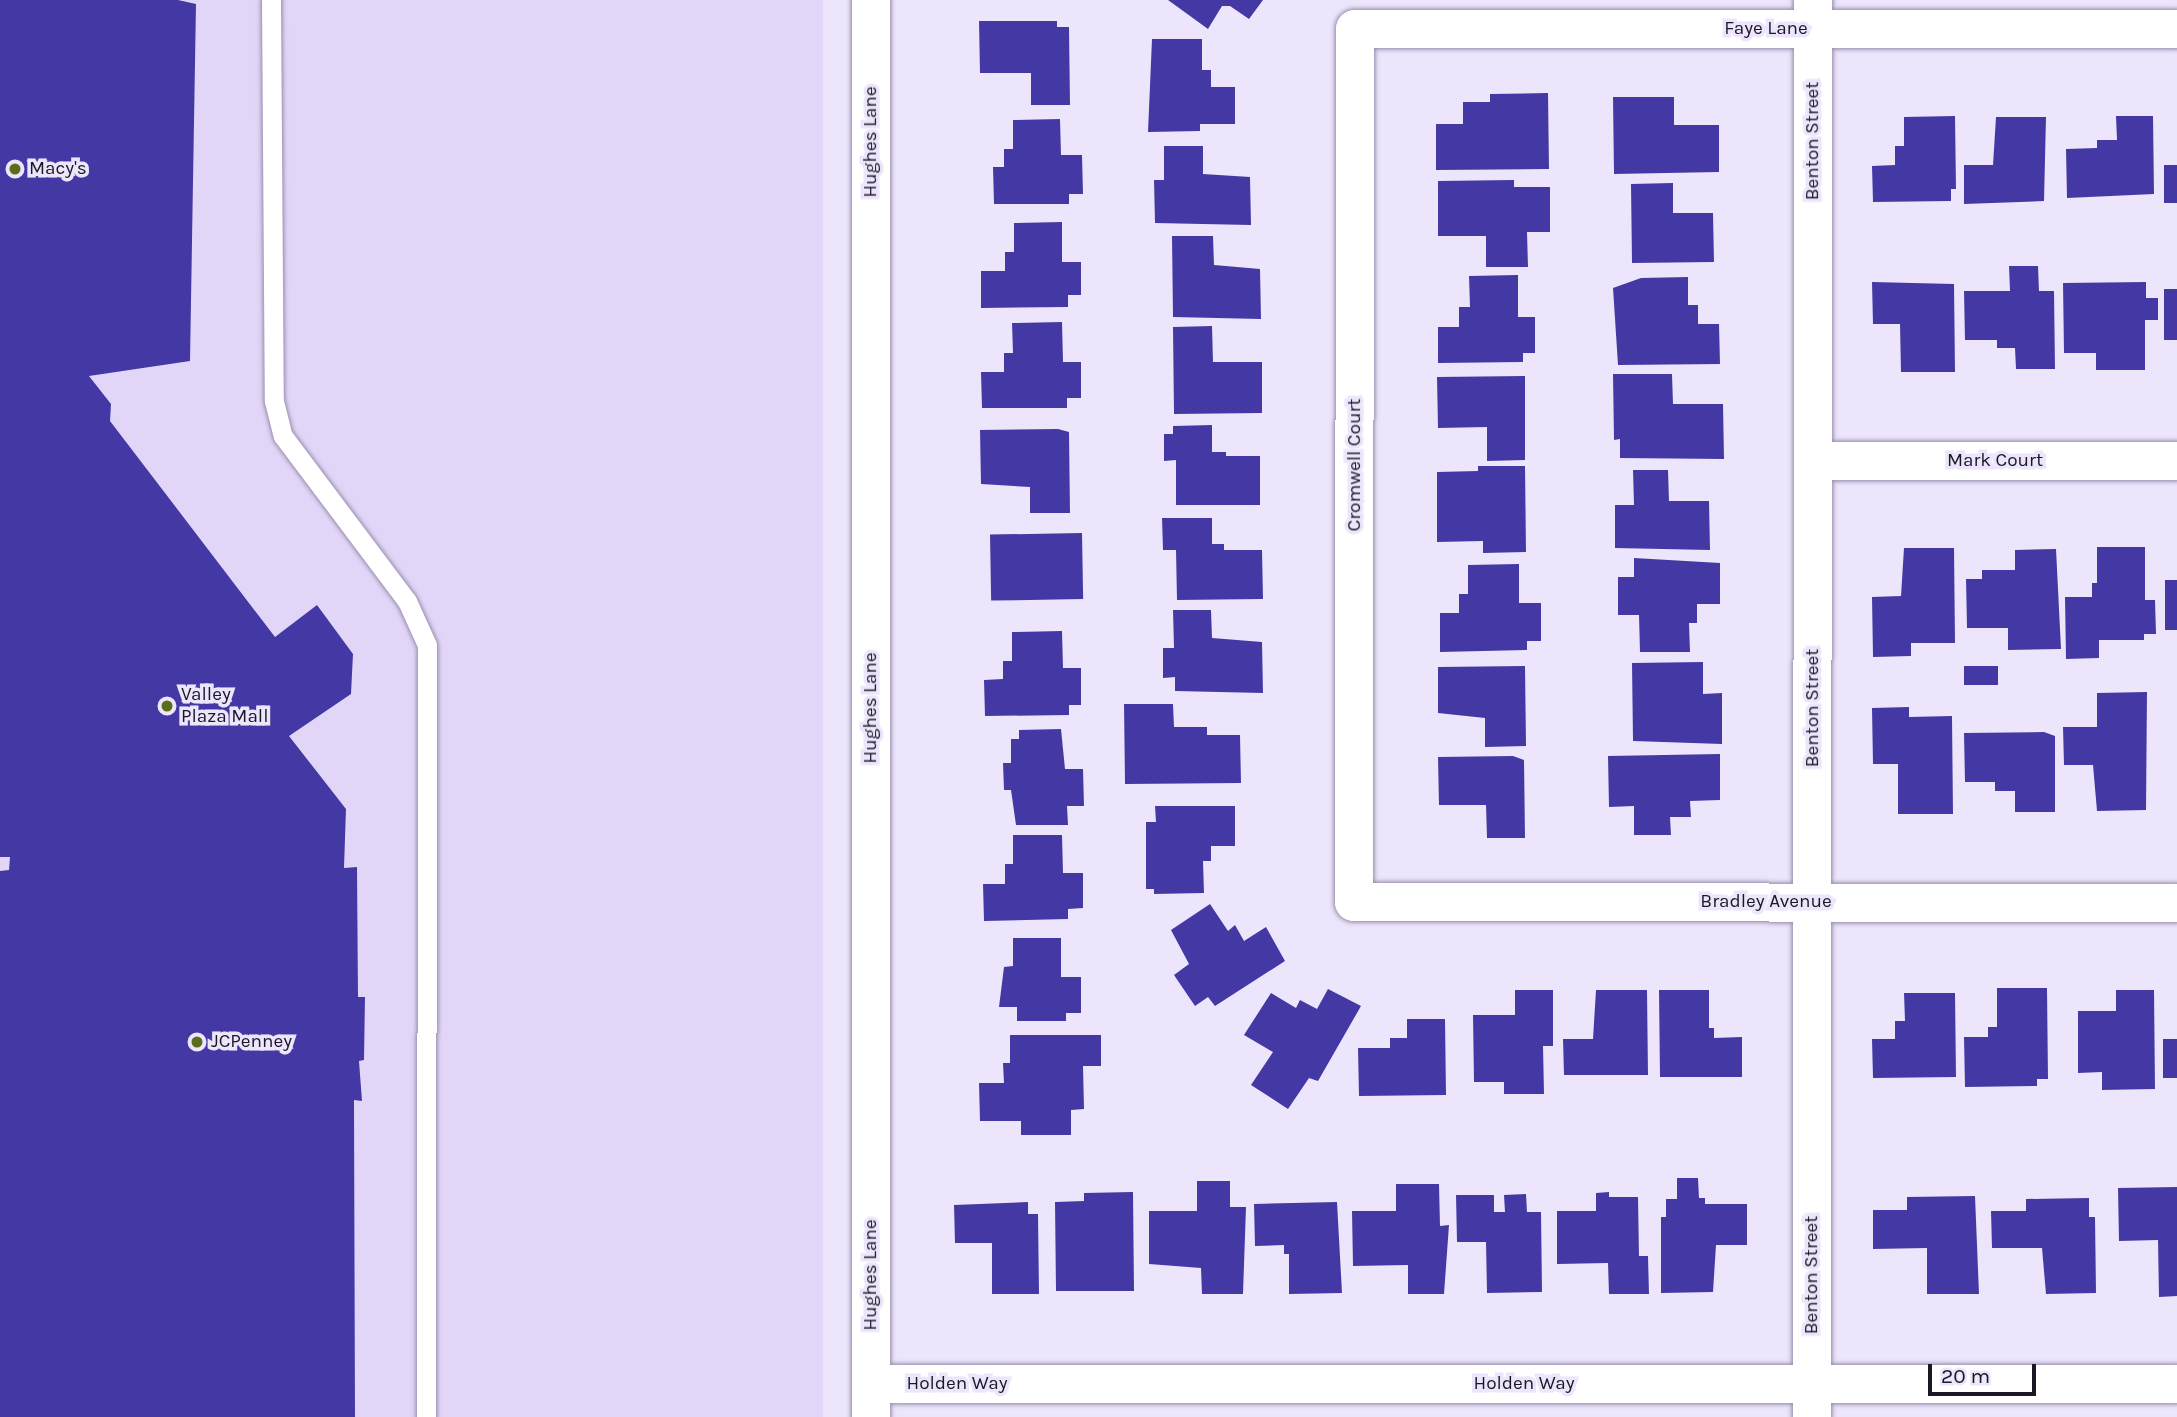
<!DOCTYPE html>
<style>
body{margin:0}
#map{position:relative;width:2177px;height:1417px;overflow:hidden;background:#ece5fb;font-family:Karla,sans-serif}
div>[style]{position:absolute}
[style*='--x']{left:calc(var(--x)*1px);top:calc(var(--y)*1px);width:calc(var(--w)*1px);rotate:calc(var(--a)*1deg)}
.built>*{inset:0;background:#e2d6f8;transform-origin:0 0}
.building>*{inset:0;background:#4439a4;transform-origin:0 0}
.roads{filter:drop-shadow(0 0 2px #9a8eb0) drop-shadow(0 0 2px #9a8eb0)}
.lane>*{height:19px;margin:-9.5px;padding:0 9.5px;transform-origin:9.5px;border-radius:9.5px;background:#fff}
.street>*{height:38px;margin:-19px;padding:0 19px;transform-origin:19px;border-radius:19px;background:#fff}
.secondary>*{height:38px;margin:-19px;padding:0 19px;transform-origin:19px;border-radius:19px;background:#fff}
.dots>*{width:19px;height:19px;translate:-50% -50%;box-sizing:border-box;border:4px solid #ece5fb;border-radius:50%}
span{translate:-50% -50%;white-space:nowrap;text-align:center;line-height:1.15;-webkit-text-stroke:7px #ece5fb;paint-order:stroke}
.street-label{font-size:19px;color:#1c1724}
.poi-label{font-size:19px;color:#1c1724}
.left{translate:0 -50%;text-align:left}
.scale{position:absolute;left:1928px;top:1364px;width:108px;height:32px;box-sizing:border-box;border:4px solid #1c1724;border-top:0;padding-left:9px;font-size:21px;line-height:24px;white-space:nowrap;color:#1c1724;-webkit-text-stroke:5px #ece5fb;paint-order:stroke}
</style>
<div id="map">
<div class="built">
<i style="left:0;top:0;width:823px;height:1417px"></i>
</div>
<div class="building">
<i style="clip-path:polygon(0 0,178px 0,196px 4px,190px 361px,89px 376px,111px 404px,110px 421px,275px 637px,317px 605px,353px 654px,351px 694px,289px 736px,346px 809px,344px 868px,357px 867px,358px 997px,365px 997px,364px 1060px,359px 1061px,362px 1101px,354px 1100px,355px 1417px,0 1417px,0 871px,9px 870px,10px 857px,0 857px)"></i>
<i style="clip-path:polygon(1168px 0,1263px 0,1249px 19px,1230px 6px,1222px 6px,1208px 29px)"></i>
<i style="clip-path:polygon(979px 21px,1057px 21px,1057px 27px,1069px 27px,1070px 105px,1031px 105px,1031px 73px,980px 73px)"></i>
<i style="clip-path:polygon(1152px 39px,1202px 39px,1202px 70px,1211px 70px,1211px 87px,1235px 87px,1235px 124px,1200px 124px,1200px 131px,1148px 132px)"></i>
<i style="clip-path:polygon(1548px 93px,1549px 169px,1436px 170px,1436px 124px,1463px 124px,1463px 102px,1490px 102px,1490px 94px)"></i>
<i style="clip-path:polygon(1613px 97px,1674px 97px,1674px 125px,1719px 125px,1719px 172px,1614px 174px)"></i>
<i style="clip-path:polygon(1955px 116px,1956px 189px,1951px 189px,1951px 201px,1873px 202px,1872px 166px,1895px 165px,1895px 146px,1904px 146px,1904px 117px)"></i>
<i style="clip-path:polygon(2116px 116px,2153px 116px,2154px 194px,2067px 198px,2066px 149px,2097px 148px,2097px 140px,2117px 140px)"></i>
<i style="clip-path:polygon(1996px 117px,2046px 117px,2044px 201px,1964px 204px,1964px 165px,1993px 165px)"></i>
<i style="clip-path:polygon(1060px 119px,1061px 155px,1082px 155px,1083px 194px,1069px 194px,1069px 204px,994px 204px,993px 167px,1004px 167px,1004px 149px,1013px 149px,1013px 120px)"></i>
<i style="clip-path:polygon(1164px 146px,1203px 146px,1203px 174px,1250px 177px,1251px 225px,1155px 223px,1154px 180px,1164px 180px)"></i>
<i style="left:2164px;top:165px;width:13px;height:38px"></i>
<i style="clip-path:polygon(1514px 180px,1514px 187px,1550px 187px,1550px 232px,1527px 232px,1528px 267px,1486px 267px,1486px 236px,1438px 236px,1438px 181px)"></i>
<i style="clip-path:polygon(1673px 183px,1673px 213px,1713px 213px,1714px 262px,1632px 263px,1631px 184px)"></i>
<i style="clip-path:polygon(1062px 222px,1062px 262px,1081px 262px,1081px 295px,1068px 295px,1068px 307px,981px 308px,981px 271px,1005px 271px,1005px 252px,1014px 252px,1014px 223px)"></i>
<i style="clip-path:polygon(1172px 236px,1213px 236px,1214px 265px,1260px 269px,1261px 319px,1173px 317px)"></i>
<i style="clip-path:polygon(2009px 266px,2038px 266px,2039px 291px,2054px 291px,2055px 369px,2016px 369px,2015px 348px,1997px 348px,1997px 340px,1965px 340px,1964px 291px,2010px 291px)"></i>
<i style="clip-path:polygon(1518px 275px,1518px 317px,1535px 317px,1535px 353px,1523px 353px,1523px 362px,1438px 363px,1438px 327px,1459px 327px,1459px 307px,1470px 307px,1469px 276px)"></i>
<i style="clip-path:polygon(1688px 277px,1688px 305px,1698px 305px,1698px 324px,1719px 324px,1720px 364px,1618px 365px,1613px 288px,1641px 278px)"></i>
<i style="clip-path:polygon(1872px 282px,1954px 284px,1955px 372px,1901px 372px,1900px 324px,1873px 324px)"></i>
<i style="clip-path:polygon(2146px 282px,2146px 298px,2158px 298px,2158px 320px,2145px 320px,2145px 370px,2096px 370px,2096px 353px,2064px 353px,2063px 283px)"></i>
<i style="left:2164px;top:289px;width:13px;height:51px"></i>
<i style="clip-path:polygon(1062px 322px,1063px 362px,1081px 362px,1081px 398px,1067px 398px,1067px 408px,982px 408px,981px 372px,1004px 372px,1004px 353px,1013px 353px,1012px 323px)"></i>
<i style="clip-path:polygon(1212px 326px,1213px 362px,1262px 362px,1262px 413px,1174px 414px,1173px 327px)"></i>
<i style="clip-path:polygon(1613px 374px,1672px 374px,1673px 404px,1723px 404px,1724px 459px,1620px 458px,1620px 439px,1614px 440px)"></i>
<i style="clip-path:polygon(1525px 376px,1525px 460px,1487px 461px,1487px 427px,1438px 428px,1437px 377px)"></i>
<i style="clip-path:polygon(1212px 425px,1212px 452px,1226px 452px,1226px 456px,1260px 456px,1260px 505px,1176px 505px,1176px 460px,1164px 461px,1164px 434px,1173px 434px,1173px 426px)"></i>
<i style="clip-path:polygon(1058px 429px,1069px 432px,1070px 513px,1030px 513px,1030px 487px,981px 484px,980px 430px)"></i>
<i style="clip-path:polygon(1478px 466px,1525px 466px,1526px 552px,1483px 553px,1483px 541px,1437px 542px,1437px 472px,1478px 471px)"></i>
<i style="clip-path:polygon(1633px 470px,1668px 470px,1669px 501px,1709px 501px,1710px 550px,1615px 548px,1615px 505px,1634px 505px)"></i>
<i style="clip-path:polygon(1162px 518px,1212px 518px,1212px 544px,1224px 544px,1224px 550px,1262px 550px,1263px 599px,1177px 600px,1176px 550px,1163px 550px)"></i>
<i style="left:1082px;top:533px;width:66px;height:92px;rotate:89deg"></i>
<i style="clip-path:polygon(2097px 547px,2145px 547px,2145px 600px,2155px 600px,2156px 634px,2144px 634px,2144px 640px,2099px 640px,2099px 658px,2066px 659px,2065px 597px,2092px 597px,2092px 583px,2097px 583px)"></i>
<i style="clip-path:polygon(1904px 548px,1954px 548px,1955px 643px,1911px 643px,1911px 656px,1873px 657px,1872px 597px,1901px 596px)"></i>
<i style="clip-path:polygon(2056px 549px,2061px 649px,2008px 650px,2008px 628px,1967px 628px,1966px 579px,1982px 579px,1982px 570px,2015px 570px,2015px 550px)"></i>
<i style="clip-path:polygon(1634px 558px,1720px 563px,1720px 604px,1697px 604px,1697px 623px,1689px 623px,1690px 652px,1640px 652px,1639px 615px,1618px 615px,1618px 577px,1634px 577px)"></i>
<i style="clip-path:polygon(1519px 564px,1519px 603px,1541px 603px,1541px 641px,1527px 641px,1527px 650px,1440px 652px,1440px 613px,1459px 613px,1459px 594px,1468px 594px,1468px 565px)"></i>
<i style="left:2165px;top:580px;width:12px;height:50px"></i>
<i style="clip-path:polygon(1173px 610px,1211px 610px,1212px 638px,1262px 642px,1263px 693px,1175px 691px,1175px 677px,1163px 678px,1163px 648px,1174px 648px)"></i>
<i style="clip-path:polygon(1062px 631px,1063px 668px,1081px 668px,1081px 705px,1069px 705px,1069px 715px,985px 716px,984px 680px,1003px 679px,1003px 661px,1012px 661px,1012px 632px)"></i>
<i style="clip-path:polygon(1703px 662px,1703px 694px,1722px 693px,1722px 744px,1633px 741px,1632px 663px)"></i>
<i style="clip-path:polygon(1525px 666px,1526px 746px,1485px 747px,1485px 718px,1438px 713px,1438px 667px)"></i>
<i style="left:1964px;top:666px;width:34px;height:19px"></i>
<i style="clip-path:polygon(2147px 692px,2146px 810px,2097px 811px,2093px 765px,2064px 765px,2063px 727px,2097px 727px,2097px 693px)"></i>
<i style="clip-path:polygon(1124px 704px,1173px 704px,1174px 727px,1207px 727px,1207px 735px,1240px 735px,1241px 783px,1125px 784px)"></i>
<i style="clip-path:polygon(1909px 707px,1909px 717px,1952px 716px,1953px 814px,1898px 814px,1898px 764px,1873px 764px,1872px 708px)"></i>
<i style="clip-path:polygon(1061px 729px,1065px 769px,1083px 769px,1084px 806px,1067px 806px,1068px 825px,1016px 825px,1011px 790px,1004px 790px,1003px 763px,1011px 763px,1011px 739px,1019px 739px,1019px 730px)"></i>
<i style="clip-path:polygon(2044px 732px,2055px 736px,2055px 812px,2015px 812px,2015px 791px,1995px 791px,1995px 782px,1965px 782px,1964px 733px)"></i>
<i style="clip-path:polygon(1720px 754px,1720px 800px,1690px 801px,1691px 817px,1670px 817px,1671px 835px,1634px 835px,1634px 806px,1609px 807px,1608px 756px)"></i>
<i style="clip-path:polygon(1513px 756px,1524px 760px,1525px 838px,1487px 838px,1486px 805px,1439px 805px,1438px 757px)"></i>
<i style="clip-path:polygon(1155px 806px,1235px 806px,1235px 846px,1211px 846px,1211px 861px,1203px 861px,1204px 893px,1154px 894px,1154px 889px,1146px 889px,1146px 822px,1156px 822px)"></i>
<i style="clip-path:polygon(1013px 835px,1062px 835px,1063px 873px,1083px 873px,1083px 908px,1068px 909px,1068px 919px,984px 921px,983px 884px,1005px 884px,1005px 864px,1013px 864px)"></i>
<i style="clip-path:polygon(1210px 904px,1228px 931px,1235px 925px,1244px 941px,1266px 927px,1285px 961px,1215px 1006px,1208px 997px,1195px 1006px,1174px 975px,1189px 964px,1171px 930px)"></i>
<i style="clip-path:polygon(1013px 938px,1061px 938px,1061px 977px,1081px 977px,1081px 1013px,1066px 1013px,1066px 1021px,1017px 1021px,1017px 1007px,999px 1007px,1004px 967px,1013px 966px)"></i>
<i style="clip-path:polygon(1997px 988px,2047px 988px,2048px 1079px,2037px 1079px,2037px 1086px,1965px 1087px,1964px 1037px,1988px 1037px,1988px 1027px,1997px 1027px)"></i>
<i style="clip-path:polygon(1328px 989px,1361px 1006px,1318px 1081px,1309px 1078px,1288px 1109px,1251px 1085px,1273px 1052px,1244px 1035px,1271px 993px,1296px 1008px,1300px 1000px,1317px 1009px)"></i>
<i style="clip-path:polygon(1515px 990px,1553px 990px,1553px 1046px,1543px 1046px,1544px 1094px,1504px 1094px,1504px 1082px,1474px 1082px,1473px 1015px,1515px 1015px)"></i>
<i style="clip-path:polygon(1596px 990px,1647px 990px,1648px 1075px,1564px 1075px,1563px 1039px,1593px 1039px)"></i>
<i style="clip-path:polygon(1659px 990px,1709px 990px,1709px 1028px,1714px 1028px,1714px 1038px,1742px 1037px,1742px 1077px,1660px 1077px)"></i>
<i style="clip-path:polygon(2116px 990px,2154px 990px,2155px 1089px,2102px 1090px,2102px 1072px,2078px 1073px,2078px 1011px,2116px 1011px)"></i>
<i style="clip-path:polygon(1904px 993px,1955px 993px,1956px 1077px,1873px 1078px,1872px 1039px,1895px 1039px,1895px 1021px,1905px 1021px)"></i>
<i style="clip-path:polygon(1407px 1019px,1445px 1019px,1446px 1095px,1359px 1096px,1358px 1048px,1390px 1048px,1390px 1038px,1407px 1038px)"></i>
<i style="clip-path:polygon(1010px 1035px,1101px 1035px,1101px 1066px,1083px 1066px,1084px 1109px,1071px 1110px,1071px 1135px,1021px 1135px,1021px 1121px,980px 1121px,979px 1083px,1004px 1083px,1003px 1063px,1010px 1063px)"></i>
<i style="left:2163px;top:1039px;width:14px;height:39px"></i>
<i style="clip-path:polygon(1677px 1178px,1698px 1178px,1699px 1198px,1705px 1198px,1705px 1204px,1747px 1204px,1747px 1245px,1716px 1245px,1713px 1292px,1661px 1293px,1661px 1217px,1666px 1217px,1666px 1199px,1677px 1199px)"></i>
<i style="clip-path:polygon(1197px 1181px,1230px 1181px,1230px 1207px,1246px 1207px,1243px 1294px,1202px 1294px,1201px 1268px,1149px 1264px,1149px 1211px,1197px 1211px)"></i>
<i style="clip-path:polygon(1396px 1184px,1439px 1184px,1440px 1226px,1449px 1225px,1444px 1294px,1408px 1294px,1408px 1265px,1353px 1266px,1352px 1211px,1396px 1211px)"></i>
<i style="clip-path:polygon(2177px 1187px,2177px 1296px,2159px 1297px,2158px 1240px,2119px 1241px,2118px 1188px)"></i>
<i style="clip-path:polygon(1133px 1192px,1134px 1291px,1056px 1291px,1055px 1202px,1084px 1201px,1084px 1193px)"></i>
<i style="clip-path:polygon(1609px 1192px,1609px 1197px,1638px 1197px,1639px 1256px,1648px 1256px,1649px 1294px,1609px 1294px,1608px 1263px,1557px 1264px,1557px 1211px,1596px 1211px,1596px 1193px)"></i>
<i style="clip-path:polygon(1526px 1194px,1527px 1212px,1541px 1212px,1542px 1292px,1487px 1293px,1486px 1242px,1457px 1242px,1456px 1195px,1494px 1195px,1494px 1212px,1505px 1212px,1504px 1195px)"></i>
<i style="clip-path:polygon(1975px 1196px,1979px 1294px,1927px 1294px,1927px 1248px,1873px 1249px,1873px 1210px,1907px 1210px,1907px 1197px)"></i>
<i style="clip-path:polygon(2089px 1198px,2089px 1217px,2095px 1217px,2096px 1293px,2046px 1294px,2042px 1248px,1992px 1248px,1991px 1211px,2026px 1211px,2026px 1199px)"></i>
<i style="clip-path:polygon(1028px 1202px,1028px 1214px,1038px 1214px,1039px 1294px,992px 1294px,992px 1243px,955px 1243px,954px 1205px)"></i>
<i style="clip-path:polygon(1337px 1202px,1342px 1293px,1289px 1294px,1289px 1254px,1284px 1254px,1284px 1245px,1255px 1246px,1254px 1204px)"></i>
</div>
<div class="roads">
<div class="lane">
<i style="--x:271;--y:0;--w:401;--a:89.6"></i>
<i style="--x:274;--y:401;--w:36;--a:76"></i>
<i style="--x:283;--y:436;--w:206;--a:53.1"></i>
<i style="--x:407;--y:601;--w:48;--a:65.6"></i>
<i style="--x:427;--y:645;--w:772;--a:90.07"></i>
</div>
<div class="street">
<i style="--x:2177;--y:29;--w:822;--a:180"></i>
<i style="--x:1355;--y:29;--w:873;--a:90.07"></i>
<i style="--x:1354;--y:902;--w:823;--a:0.07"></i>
<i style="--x:1813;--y:461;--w:364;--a:0"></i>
<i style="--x:871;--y:1384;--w:1306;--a:0"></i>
<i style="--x:1812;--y:1417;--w:1417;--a:-89.96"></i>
</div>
<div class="secondary">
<i style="--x:871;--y:1417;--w:1417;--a:-90"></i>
</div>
</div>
<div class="dots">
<i style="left:15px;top:169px;background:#5a6d1a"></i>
<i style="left:167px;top:706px;background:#5a6d1a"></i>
<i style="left:197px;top:1042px;background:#5a6d1a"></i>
</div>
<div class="street-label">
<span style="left:1766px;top:29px">Faye Lane</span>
<span style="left:1813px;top:141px;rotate:-90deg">Benton Street</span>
<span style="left:871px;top:142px;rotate:-90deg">Hughes Lane</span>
<span style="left:1995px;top:461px">Mark Court</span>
<span style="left:1355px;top:465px;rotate:-90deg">Cromwell Court</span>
<span style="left:871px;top:708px;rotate:-90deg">Hughes Lane</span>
<span style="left:1813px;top:708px;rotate:-90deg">Benton Street</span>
<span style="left:1766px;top:902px">Bradley Avenue</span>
<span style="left:871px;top:1275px;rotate:-90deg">Hughes Lane</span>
<span style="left:1812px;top:1275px;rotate:-90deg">Benton Street</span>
<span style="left:957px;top:1384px">Holden Way</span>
<span style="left:1524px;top:1384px">Holden Way</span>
</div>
<div class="poi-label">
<span class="left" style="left:29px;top:169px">Macy's</span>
<span class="left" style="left:181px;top:706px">Valley<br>Plaza Mall</span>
<span class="left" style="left:211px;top:1042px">JCPenney</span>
</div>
<div class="scale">20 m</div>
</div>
